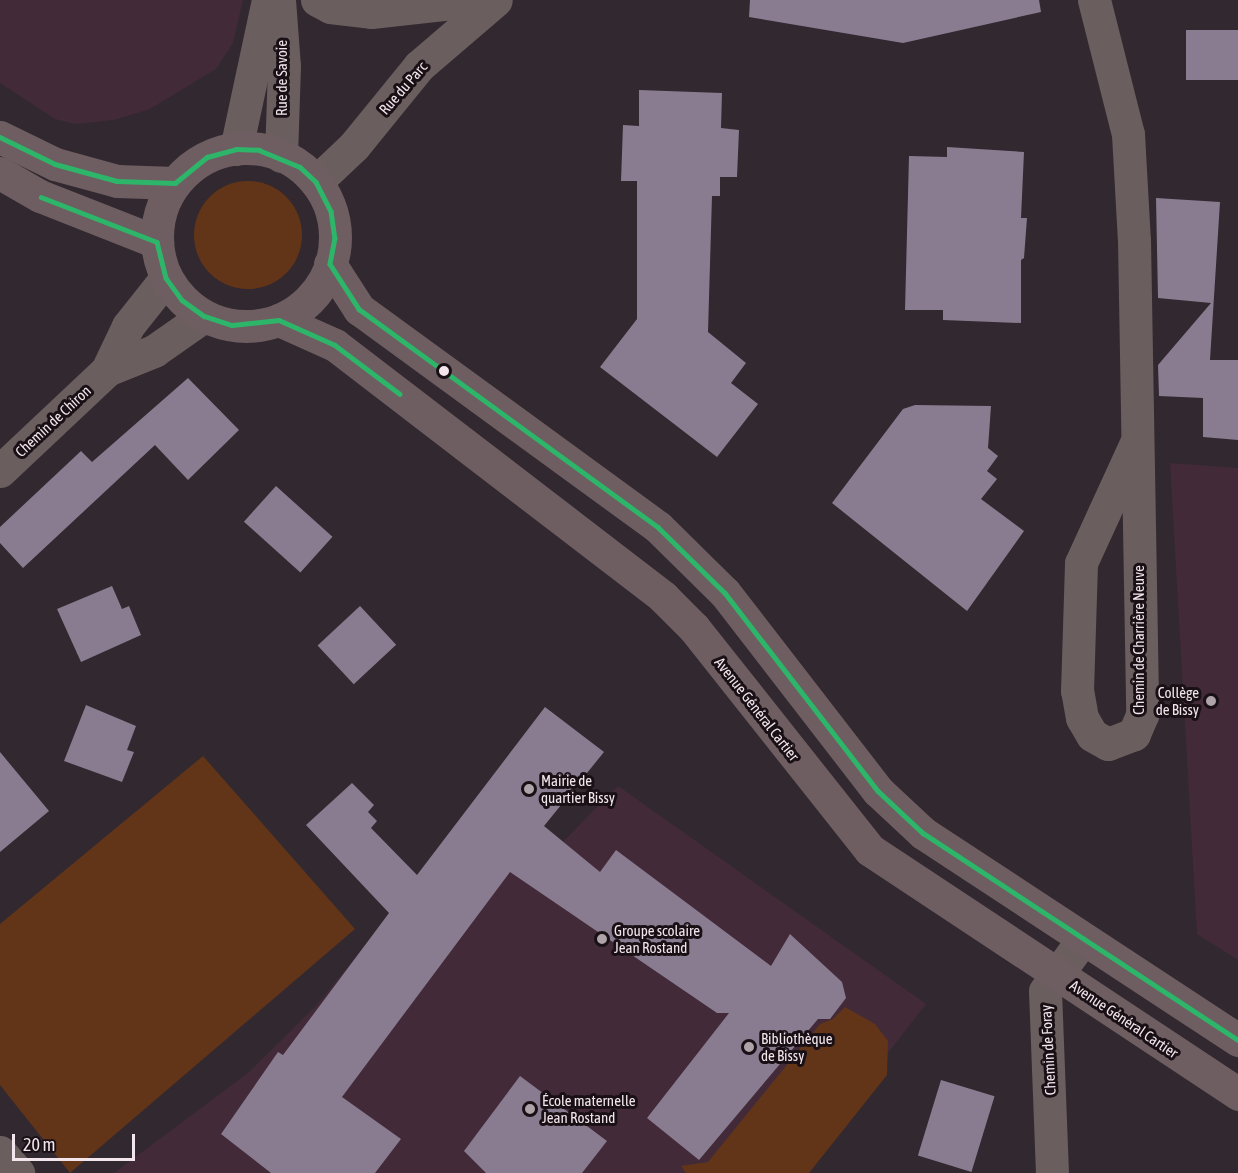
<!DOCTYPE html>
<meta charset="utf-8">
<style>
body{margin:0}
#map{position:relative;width:1238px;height:1173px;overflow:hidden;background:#32282f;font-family:"Asap Condensed",sans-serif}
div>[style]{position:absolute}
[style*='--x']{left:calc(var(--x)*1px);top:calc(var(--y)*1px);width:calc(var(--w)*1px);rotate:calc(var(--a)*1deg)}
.built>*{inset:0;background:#422a39}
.green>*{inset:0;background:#623519}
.round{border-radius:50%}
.building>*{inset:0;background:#897c90;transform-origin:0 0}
.minor>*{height:33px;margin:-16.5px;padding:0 16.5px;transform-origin:16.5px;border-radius:16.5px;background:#6b5e5f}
.major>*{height:33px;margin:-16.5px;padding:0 16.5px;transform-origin:16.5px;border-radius:16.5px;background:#6e5e61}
.major>.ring{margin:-16.5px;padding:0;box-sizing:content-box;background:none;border:33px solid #6e5e61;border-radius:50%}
.bus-1>*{height:4.5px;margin:-2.25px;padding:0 2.25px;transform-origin:2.25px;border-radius:2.25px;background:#2db569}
.dots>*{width:16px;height:16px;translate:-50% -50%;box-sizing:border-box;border:3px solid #191015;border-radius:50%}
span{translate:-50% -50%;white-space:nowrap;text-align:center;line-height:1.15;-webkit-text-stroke:6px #191015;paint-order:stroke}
.street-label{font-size:15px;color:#f2e5ec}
.poi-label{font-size:15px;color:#f2e5ec}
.right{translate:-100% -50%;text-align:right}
.left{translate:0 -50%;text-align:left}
.scale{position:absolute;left:12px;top:1134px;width:123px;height:27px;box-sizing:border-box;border:3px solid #f2e5ec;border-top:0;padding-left:8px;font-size:18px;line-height:21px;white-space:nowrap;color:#f2e5ec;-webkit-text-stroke:4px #191015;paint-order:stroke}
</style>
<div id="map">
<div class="built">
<i style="clip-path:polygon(0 0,243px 0,233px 43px,216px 69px,150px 109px,114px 120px,75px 124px,55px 119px,0 83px)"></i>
<i style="clip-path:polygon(1170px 463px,1238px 468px,1238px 960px,1197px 934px)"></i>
<i style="clip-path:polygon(618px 786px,926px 1004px,795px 1173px,114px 1173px,248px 1073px,316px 1006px,458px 830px,531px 874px)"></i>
</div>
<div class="green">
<i class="round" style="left:194px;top:181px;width:108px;height:108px"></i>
<i style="clip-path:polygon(203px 756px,355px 929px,70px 1173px,0 1085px,0 924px)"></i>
<i style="clip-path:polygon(845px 1007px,875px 1024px,888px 1041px,887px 1075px,809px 1173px,686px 1173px,681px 1166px,708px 1162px,820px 1024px,833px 1019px)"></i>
</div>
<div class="building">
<i style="clip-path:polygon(750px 0,1039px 0,1041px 12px,903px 43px,749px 17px)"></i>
<i style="left:1238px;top:30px;width:50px;height:52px;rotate:90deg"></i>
<i style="clip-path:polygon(639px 90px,722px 93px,721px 128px,739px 130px,737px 177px,720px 177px,720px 196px,712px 196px,708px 332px,746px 363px,731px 383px,758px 404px,717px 457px,600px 367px,637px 319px,637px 181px,621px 181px,623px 125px,639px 126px)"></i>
<i style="clip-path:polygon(947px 147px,1024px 152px,1021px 218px,1027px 218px,1024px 258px,1021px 260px,1021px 323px,943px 320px,943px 310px,905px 310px,909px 156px,947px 157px)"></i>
<i style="clip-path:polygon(1156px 198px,1220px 202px,1210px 360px,1238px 360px,1238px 440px,1203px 437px,1203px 398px,1159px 396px,1158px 365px,1211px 303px,1158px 298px)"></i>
<i style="clip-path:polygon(188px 378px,239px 430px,188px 480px,155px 445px,23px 568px,0 543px,0 527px,81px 451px,92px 462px)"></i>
<i style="clip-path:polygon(915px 405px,991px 406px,988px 448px,998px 456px,987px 471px,997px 479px,981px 499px,1024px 531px,967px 611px,832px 503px,903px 409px)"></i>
<i style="left:276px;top:486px;width:76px;height:48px;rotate:42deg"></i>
<i style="clip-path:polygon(112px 586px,122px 609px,129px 606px,141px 635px,81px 662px,57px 609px)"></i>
<i style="left:360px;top:606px;width:53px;height:58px;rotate:47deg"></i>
<i style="clip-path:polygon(86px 705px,136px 726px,127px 750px,134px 752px,122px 782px,64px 761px)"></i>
<i style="clip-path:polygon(545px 707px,604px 752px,544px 826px,600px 872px,616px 850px,771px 966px,790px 934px,842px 982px,846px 998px,830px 1019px,818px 1019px,699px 1160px,647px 1118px,729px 1013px,717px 1013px,510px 872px,342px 1097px,401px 1139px,375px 1173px,271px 1173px,221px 1134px,278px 1052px,283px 1055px,389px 913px,306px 825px,352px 783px,374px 805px,368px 812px,377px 821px,371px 828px,417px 875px)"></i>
<i style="clip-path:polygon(0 752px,49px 811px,0 852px)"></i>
<i style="clip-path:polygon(520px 1076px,607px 1141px,582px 1173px,486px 1173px,464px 1151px)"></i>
<i style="left:941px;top:1080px;width:56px;height:79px;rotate:17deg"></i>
</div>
<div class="minor">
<i style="--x:279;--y:0;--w:66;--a:85.7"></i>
<i style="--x:284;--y:66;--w:90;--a:91.9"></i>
<i style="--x:317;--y:0;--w:15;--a:28"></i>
<i style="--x:330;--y:7;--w:41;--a:7"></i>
<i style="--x:371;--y:12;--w:109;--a:-6.3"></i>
<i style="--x:1094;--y:0;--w:138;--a:75.8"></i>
<i style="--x:1128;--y:134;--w:106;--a:86.8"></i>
<i style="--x:1134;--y:240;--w:475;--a:89"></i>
<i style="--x:1142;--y:715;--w:21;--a:113"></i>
<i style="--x:1134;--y:734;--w:28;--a:159"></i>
<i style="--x:1108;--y:744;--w:18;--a:-151"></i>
<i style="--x:1092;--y:735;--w:20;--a:-120"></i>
<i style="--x:1082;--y:718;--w:27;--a:-100"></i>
<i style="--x:1077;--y:691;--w:128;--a:-88.2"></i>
<i style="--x:1081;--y:563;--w:130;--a:-65.4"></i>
<i style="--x:236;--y:149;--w:152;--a:-77.9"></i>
<i style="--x:316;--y:182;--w:52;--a:-43.5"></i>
<i style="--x:354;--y:146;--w:103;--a:-50.9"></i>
<i style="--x:419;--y:66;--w:101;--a:-40.6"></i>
<i style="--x:107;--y:370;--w:49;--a:-64.5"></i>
<i style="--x:128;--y:326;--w:61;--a:-51.6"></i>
<i style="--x:0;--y:471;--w:147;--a:-43.3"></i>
<i style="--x:107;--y:370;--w:51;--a:-22"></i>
<i style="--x:154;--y:351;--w:61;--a:-35"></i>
<i style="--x:0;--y:1152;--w:28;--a:49"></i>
<i style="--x:1052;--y:1173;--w:182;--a:-92.2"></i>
<i style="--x:1045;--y:991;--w:64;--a:-53.8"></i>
</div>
<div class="major">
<i style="--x:0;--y:137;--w:61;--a:26.1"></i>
<i style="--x:55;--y:164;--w:64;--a:15.3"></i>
<i style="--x:117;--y:181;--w:58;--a:2"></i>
<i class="ring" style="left:157px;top:148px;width:145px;height:145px"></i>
<i style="--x:0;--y:173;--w:46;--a:29.9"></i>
<i style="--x:40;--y:196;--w:126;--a:21.5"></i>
<i style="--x:330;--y:264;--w:54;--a:57.2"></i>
<i style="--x:359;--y:309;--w:370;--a:36.1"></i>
<i style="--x:658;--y:527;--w:94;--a:44.6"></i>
<i style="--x:725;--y:593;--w:250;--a:52.3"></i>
<i style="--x:878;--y:791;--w:62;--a:43"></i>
<i style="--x:923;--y:833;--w:377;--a:33.3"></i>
<i style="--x:279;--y:320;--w:61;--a:24.1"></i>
<i style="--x:335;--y:345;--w:414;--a:37.5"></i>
<i style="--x:663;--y:597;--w:44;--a:45"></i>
<i style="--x:694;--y:628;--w:283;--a:51.6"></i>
<i style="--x:870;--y:850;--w:442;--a:33.5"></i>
</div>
<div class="bus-1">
<i style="--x:0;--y:137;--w:61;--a:26.1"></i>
<i style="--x:55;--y:164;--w:64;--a:15.3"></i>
<i style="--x:117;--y:181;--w:58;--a:2"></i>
<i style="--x:175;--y:183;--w:41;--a:-39.1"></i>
<i style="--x:207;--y:157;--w:30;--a:-15"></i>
<i style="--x:236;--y:149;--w:23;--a:2"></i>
<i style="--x:259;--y:150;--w:44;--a:22.5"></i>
<i style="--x:300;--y:167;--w:22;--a:43"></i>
<i style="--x:316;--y:182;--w:33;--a:63"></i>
<i style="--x:331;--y:211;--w:27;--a:82"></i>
<i style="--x:335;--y:238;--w:26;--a:101"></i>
<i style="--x:330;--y:264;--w:54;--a:57.2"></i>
<i style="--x:359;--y:309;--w:370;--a:36.1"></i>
<i style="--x:658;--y:527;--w:94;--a:44.6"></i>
<i style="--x:725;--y:593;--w:250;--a:52.3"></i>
<i style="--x:878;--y:791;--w:62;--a:43"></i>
<i style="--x:923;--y:833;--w:377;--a:33.3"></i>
<i style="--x:41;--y:197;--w:124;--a:21.2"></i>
<i style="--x:157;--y:242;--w:37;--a:76"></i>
<i style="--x:166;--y:278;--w:27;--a:54"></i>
<i style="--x:182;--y:300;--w:27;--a:36"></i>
<i style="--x:204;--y:316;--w:29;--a:18"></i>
<i style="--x:232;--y:325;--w:47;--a:-6.1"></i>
<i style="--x:279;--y:320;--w:61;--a:24.1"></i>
<i style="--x:335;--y:345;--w:81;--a:37"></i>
</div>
<div class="dots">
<i style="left:444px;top:371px;background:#f2e5ec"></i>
<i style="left:1211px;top:701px;background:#afa3aa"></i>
<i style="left:529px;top:789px;background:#afa3aa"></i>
<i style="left:602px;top:939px;background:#afa3aa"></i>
<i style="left:749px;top:1047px;background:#afa3aa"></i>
<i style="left:530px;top:1109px;background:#afa3aa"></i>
</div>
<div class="street-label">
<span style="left:282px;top:78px;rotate:-90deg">Rue de Savoie</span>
<span style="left:403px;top:88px;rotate:-49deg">Rue du Parc</span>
<span style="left:53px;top:421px;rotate:-43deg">Chemin de Chiron</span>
<span style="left:1139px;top:640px;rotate:-90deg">Chemin de Charrière Neuve</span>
<span style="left:757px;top:709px;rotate:52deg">Avenue Général Cartier</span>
<span style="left:1124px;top:1019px;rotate:34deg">Avenue Général Cartier</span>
<span style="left:1048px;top:1050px;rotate:-93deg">Chemin de Foray</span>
</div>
<div class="poi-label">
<span class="right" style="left:1199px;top:701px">Collège<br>de Bissy</span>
<span class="left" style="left:541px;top:789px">Mairie de<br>quartier Bissy</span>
<span class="left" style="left:614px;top:939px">Groupe scolaire<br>Jean Rostand</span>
<span class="left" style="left:761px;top:1047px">Bibliothèque<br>de Bissy</span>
<span class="left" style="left:542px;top:1109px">École maternelle<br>Jean Rostand</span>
</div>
<div class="scale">20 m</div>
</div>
